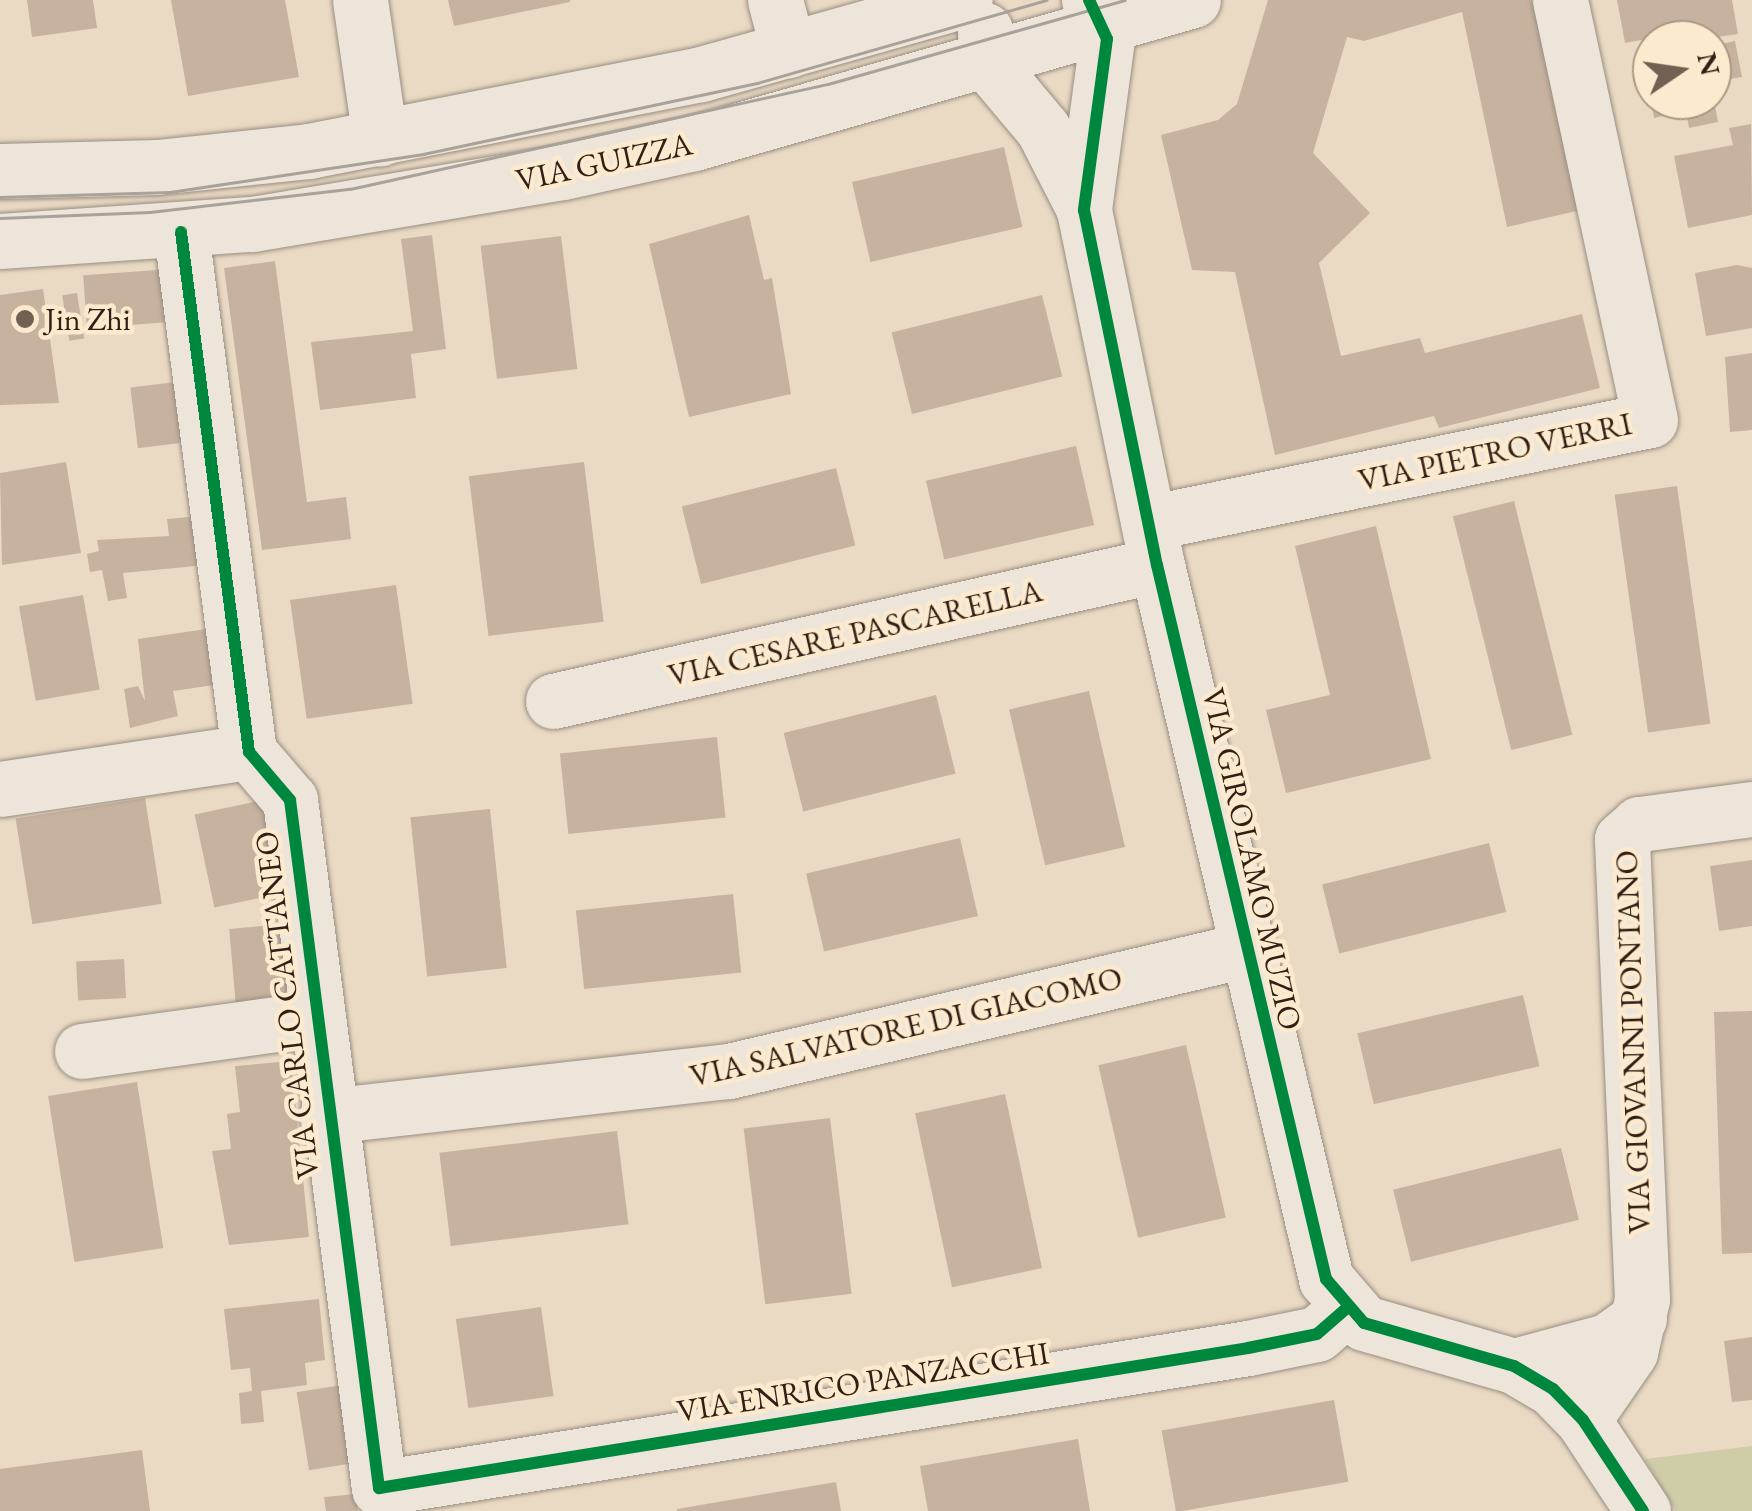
<!DOCTYPE html>
<style>
body{margin:0}
#map{position:relative;width:1752px;height:1511px;overflow:hidden;background:#eadac4;font-family:"EB Garamond",serif}
div>[style]{position:absolute}
[style*='--x']{left:calc(var(--x)*1px);top:calc(var(--y)*1px);width:calc(var(--w)*1px);rotate:calc(var(--a)*1deg)}
.green>*{inset:0;background:#cecda8}
.building>*{inset:0;background:#c7b2a0;transform-origin:0 0}
.roads{filter:drop-shadow(0 0 2px #998e80) drop-shadow(0 0 2px #998e80)}
.minor>*{height:55px;margin:-27.5px;padding:0 27.5px;transform-origin:27.5px;border-radius:27.5px;background:#ede5d9}
.tram>*{height:2.5px;margin:-1.25px;padding:0 1.25px;transform-origin:1.25px;border-radius:1.25px;background:#a9a299}
.cycleway>*{height:12px;margin:-6px;padding:0 6px;transform-origin:6px;border-radius:6px;background:#00873e}
.dots>*{width:28px;height:28px;translate:-50% -50%;box-sizing:border-box;border:5px solid #fceace;border-radius:50%}
span{translate:-50% -50%;white-space:nowrap;text-align:center;line-height:1.15;-webkit-text-stroke:9px #fceace;paint-order:stroke}
.street-label{font-size:32px;color:#311e15}
.poi-label{font-size:32px;color:#311e15}
.left{translate:0 -50%;text-align:left}
.north{position:absolute;left:1632px;top:20px;width:100px;height:100px;box-sizing:border-box;background:#fceace;border:2px solid #ab9884;border-radius:50%;rotate:77deg;font-size:28px;font-weight:700;line-height:40px;text-align:center;color:#311e15}
.north::after{content:'';display:block;margin:auto;width:35px;height:45px;background:#726052;clip-path:polygon(50% 0,100% 100%,50% 72%,0 100%)}
</style>
<div id="map">
<div class="green">
<i style="clip-path:polygon(1752px 1446px,1752px 1511px,1675px 1511px,1645px 1459px)"></i>
</div>
<div class="building">
<i style="clip-path:polygon(27px 0,93px 0,97px 28px,32px 37px)"></i>
<i style="clip-path:polygon(171px 0,285px 0,299px 77px,188px 96px)"></i>
<i style="clip-path:polygon(448px 0,570px 0,570px 2px,454px 26px)"></i>
<i style="clip-path:polygon(1268px 0,1535px 0,1581px 210px,1507px 227px,1462px 12px,1364px 41px,1347px 37px,1313px 153px,1370px 213px,1319px 263px,1341px 356px,1420px 338px,1425px 353px,1582px 314px,1600px 388px,1439px 428px,1434px 416px,1275px 455px,1235px 272px,1192px 270px,1161px 135px,1218px 120px,1237px 104px)"></i>
<i style="clip-path:polygon(1617px 0,1732px 0,1738px 34px,1696px 40px,1695px 30px,1625px 43px)"></i>
<i style="clip-path:polygon(1735px 41px,1742px 77px,1712px 82px,1712px 46px)"></i>
<i style="clip-path:polygon(1652px 54px,1652px 98px,1650px 98px,1642px 56px)"></i>
<i style="clip-path:polygon(1651px 100px,1714px 100px,1718px 122px,1689px 128px,1686px 111px,1654px 118px)"></i>
<i style="clip-path:polygon(1751px 124px,1752px 215px,1688px 228px,1674px 156px,1733px 145px,1729px 128px)"></i>
<i style="left:1004px;top:147px;width:82px;height:156px;rotate:77deg"></i>
<i style="clip-path:polygon(749px 215px,764px 280px,772px 278px,791px 394px,689px 417px,649px 244px)"></i>
<i style="clip-path:polygon(432px 235px,446px 349px,411px 354px,416px 398px,320px 410px,311px 342px,413px 331px,401px 239px)"></i>
<i style="left:561px;top:236px;width:134px;height:81px;rotate:83deg"></i>
<i style="clip-path:polygon(275px 261px,307px 502px,346px 497px,351px 539px,262px 550px,224px 268px)"></i>
<i style="clip-path:polygon(1737px 265px,1752px 268px,1752px 328px,1706px 336px,1695px 273px)"></i>
<i style="left:171px;top:269px;width:53px;height:88px;rotate:86deg"></i>
<i style="clip-path:polygon(43px 289px,59px 403px,0 405px,0 295px)"></i>
<i style="left:77px;top:293px;width:46px;height:15px;rotate:81deg"></i>
<i style="left:1042px;top:295px;width:84px;height:155px;rotate:76deg"></i>
<i style="clip-path:polygon(1752px 353px,1752px 430px,1730px 432px,1725px 357px)"></i>
<i style="left:184px;top:381px;width:61px;height:54px;rotate:83deg"></i>
<i style="left:1076px;top:446px;width:81px;height:154px;rotate:77deg"></i>
<i style="clip-path:polygon(66px 462px,81px 553px,2px 565px,0 473px)"></i>
<i style="left:584px;top:462px;width:161px;height:116px;rotate:83deg"></i>
<i style="left:836px;top:468px;width:80px;height:159px;rotate:76deg"></i>
<i style="left:1677px;top:486px;width:240px;height:63px;rotate:82deg"></i>
<i style="left:1514px;top:501px;width:241px;height:63px;rotate:76deg"></i>
<i style="clip-path:polygon(201px 516px,206px 565px,123px 573px,127px 598px,108px 601px,102px 570px,90px 572px,87px 554px,99px 551px,97px 540px,169px 536px,167px 519px)"></i>
<i style="clip-path:polygon(1376px 526px,1431px 759px,1286px 793px,1266px 710px,1330px 695px,1295px 546px)"></i>
<i style="left:396px;top:585px;width:120px;height:107px;rotate:82deg"></i>
<i style="left:83px;top:595px;width:96px;height:65px;rotate:80deg"></i>
<i style="clip-path:polygon(213px 628px,221px 684px,173px 691px,178px 716px,130px 728px,124px 689px,138px 686px,145px 701px,138px 639px)"></i>
<i style="left:1089px;top:691px;width:160px;height:82px;rotate:77deg"></i>
<i style="left:936px;top:695px;width:81px;height:157px;rotate:76deg"></i>
<i style="left:717px;top:737px;width:81px;height:158px;rotate:84deg"></i>
<i style="left:145px;top:798px;width:107px;height:131px;rotate:81deg"></i>
<i style="left:268px;top:799px;width:95px;height:75px;rotate:78deg"></i>
<i style="left:490px;top:809px;width:160px;height:80px;rotate:84deg"></i>
<i style="left:960px;top:838px;width:80px;height:158px;rotate:77deg"></i>
<i style="left:1489px;top:843px;width:71px;height:172px;rotate:76deg"></i>
<i style="clip-path:polygon(1752px 860px,1752px 926px,1719px 931px,1710px 866px)"></i>
<i style="left:733px;top:894px;width:79px;height:158px;rotate:84deg"></i>
<i style="left:286px;top:924px;width:81px;height:57px;rotate:85deg"></i>
<i style="left:124px;top:959px;width:39px;height:48px;rotate:87deg"></i>
<i style="left:1523px;top:995px;width:73px;height:170px;rotate:77deg"></i>
<i style="clip-path:polygon(1752px 1011px,1752px 1253px,1722px 1254px,1714px 1012px)"></i>
<i style="left:1186px;top:1045px;width:177px;height:90px;rotate:77deg"></i>
<i style="clip-path:polygon(291px 1061px,309px 1237px,229px 1245px,212px 1151px,231px 1149px,227px 1114px,240px 1112px,235px 1066px)"></i>
<i style="left:137px;top:1082px;width:168px;height:90px;rotate:81deg"></i>
<i style="left:1005px;top:1094px;width:178px;height:92px;rotate:78deg"></i>
<i style="left:830px;top:1118px;width:177px;height:87px;rotate:83deg"></i>
<i style="left:617px;top:1131px;width:94px;height:179px;rotate:83deg"></i>
<i style="left:1561px;top:1148px;width:74px;height:173px;rotate:76deg"></i>
<i style="clip-path:polygon(319px 1299px,325px 1360px,305px 1363px,307px 1385px,261px 1391px,264px 1422px,241px 1424px,239px 1393px,252px 1391px,250px 1368px,231px 1370px,224px 1309px)"></i>
<i style="left:541px;top:1307px;width:90px;height:86px;rotate:82deg"></i>
<i style="clip-path:polygon(1752px 1337px,1752px 1400px,1732px 1402px,1724px 1341px)"></i>
<i style="left:348px;top:1384px;width:79px;height:52px;rotate:81deg"></i>
<i style="left:1334px;top:1400px;width:83px;height:175px;rotate:80deg"></i>
<i style="clip-path:polygon(1078px 1439px,1090px 1511px,928px 1511px,920px 1466px)"></i>
<i style="clip-path:polygon(142px 1450px,150px 1511px,0 1511px,0 1469px)"></i>
<i style="clip-path:polygon(836px 1482px,841px 1511px,677px 1511px,677px 1509px)"></i>
<i style="clip-path:polygon(356px 1494px,358px 1511px,326px 1511px,324px 1497px)"></i>
</div>
<div class="roads">
<div class="minor">
<i style="--x:360;--y:0;--w:140;--a:81.8"></i>
<i style="--x:775;--y:0;--w:52;--a:75.4"></i>
<i style="--x:1089;--y:0;--w:43;--a:65.2"></i>
<i style="--x:1107;--y:39;--w:173;--a:97.7"></i>
<i style="--x:1084;--y:210;--w:362;--a:78.4"></i>
<i style="--x:1157;--y:565;--w:734;--a:76.68"></i>
<i style="--x:1326;--y:1279;--w:58;--a:49.2"></i>
<i style="--x:1364;--y:1323;--w:156;--a:16"></i>
<i style="--x:1514;--y:1366;--w:45;--a:30.5"></i>
<i style="--x:1553;--y:1389;--w:43;--a:45.9"></i>
<i style="--x:1583;--y:1420;--w:109;--a:56.6"></i>
<i style="--x:985;--y:30;--w:31;--a:88"></i>
<i style="--x:986;--y:61;--w:89;--a:50"></i>
<i style="--x:1043;--y:129;--w:88;--a:62.9"></i>
<i style="--x:0;--y:171;--w:157;--a:-1.5"></i>
<i style="--x:157;--y:167;--w:153;--a:-6"></i>
<i style="--x:309;--y:151;--w:399;--a:-11.1"></i>
<i style="--x:701;--y:74;--w:274;--a:-15.7"></i>
<i style="--x:181;--y:232;--w:524;--a:82.55"></i>
<i style="--x:249;--y:752;--w:63;--a:49.5"></i>
<i style="--x:290;--y:800;--w:694;--a:82.63"></i>
<i style="--x:379;--y:1488;--w:880;--a:-9.15"></i>
<i style="--x:1248;--y:1348;--w:70;--a:-11.5"></i>
<i style="--x:1317;--y:1334;--w:38;--a:-41"></i>
<i style="--x:0;--y:241;--w:253;--a:-3.9"></i>
<i style="--x:252;--y:224;--w:315;--a:-9.5"></i>
<i style="--x:563;--y:172;--w:134;--a:-12.5"></i>
<i style="--x:694;--y:143;--w:519;--a:-15.99"></i>
<i style="--x:1153;--y:522;--w:507;--a:-11.6"></i>
<i style="--x:1650;--y:420;--w:430;--a:-102.1"></i>
<i style="--x:553;--y:701;--w:619;--a:-12.69"></i>
<i style="--x:0;--y:789;--w:252;--a:-8.5"></i>
<i style="--x:82;--y:1051;--w:234;--a:-7.9"></i>
<i style="--x:327;--y:1116;--w:405;--a:-6.4"></i>
<i style="--x:729;--y:1071;--w:530;--a:-13.2"></i>
<i style="--x:1514;--y:1366;--w:96;--a:-15"></i>
<i style="--x:1607;--y:1341;--w:39;--a:-35"></i>
<i style="--x:1583;--y:1420;--w:83;--a:-55.3"></i>
<i style="--x:1630;--y:1352;--w:54;--a:-77.2"></i>
<i style="--x:1642;--y:1299;--w:460;--a:-92.5"></i>
<i style="--x:1622;--y:839;--w:23;--a:-41"></i>
<i style="--x:1639;--y:824;--w:114;--a:-7.6"></i>
</div>
</div>
<div class="tram">
<i style="--x:0;--y:197;--w:170;--a:-1.7"></i>
<i style="--x:170;--y:192;--w:256;--a:-8.5"></i>
<i style="--x:423;--y:154;--w:341;--a:-12"></i>
<i style="--x:757;--y:83;--w:301;--a:-16"></i>
<i style="--x:0;--y:218;--w:150;--a:-2.3"></i>
<i style="--x:150;--y:212;--w:201;--a:-6.6"></i>
<i style="--x:350;--y:189;--w:489;--a:-12.4"></i>
<i style="--x:828;--y:84;--w:308;--a:-15.8"></i>
</div>
<div class="cycleway">
<i style="--x:1089;--y:0;--w:43;--a:65.2"></i>
<i style="--x:1107;--y:39;--w:173;--a:97.7"></i>
<i style="--x:1084;--y:210;--w:362;--a:78.4"></i>
<i style="--x:1157;--y:565;--w:734;--a:76.68"></i>
<i style="--x:1326;--y:1279;--w:58;--a:49.2"></i>
<i style="--x:1364;--y:1323;--w:156;--a:16"></i>
<i style="--x:1514;--y:1366;--w:45;--a:30.5"></i>
<i style="--x:1553;--y:1389;--w:43;--a:45.9"></i>
<i style="--x:1583;--y:1420;--w:109;--a:56.6"></i>
<i style="--x:181;--y:232;--w:524;--a:82.55"></i>
<i style="--x:249;--y:752;--w:63;--a:49.5"></i>
<i style="--x:290;--y:800;--w:694;--a:82.63"></i>
<i style="--x:379;--y:1488;--w:880;--a:-9.15"></i>
<i style="--x:1248;--y:1348;--w:70;--a:-11.5"></i>
<i style="--x:1317;--y:1334;--w:38;--a:-41"></i>
</div>
<div class="dots">
<i style="left:25px;top:319px;background:#726052"></i>
</div>
<div class="street-label">
<span style="left:604px;top:162px;rotate:-12deg">VIA GUIZZA</span>
<span style="left:1495px;top:452px;rotate:-12deg">VIA PIETRO VERRI</span>
<span style="left:855px;top:633px;rotate:-13deg">VIA CESARE PASCARELLA</span>
<span style="left:1252px;top:859px;rotate:77deg">VIA GIROLAMO MUZIO</span>
<span style="left:287px;top:1005px;rotate:-97deg">VIA CARLO CATTANEO</span>
<span style="left:906px;top:1027px;rotate:-13deg">VIA SALVATORE DI GIACOMO</span>
<span style="left:1633px;top:1042px;rotate:-92deg">VIA GIOVANNI PONTANO</span>
<span style="left:863px;top:1382px;rotate:-9deg">VIA ENRICO PANZACCHI</span>
</div>
<div class="poi-label">
<span class="left" style="left:45px;top:319px">Jin Zhi</span>
</div>
<div class="north">N</div>
</div>
